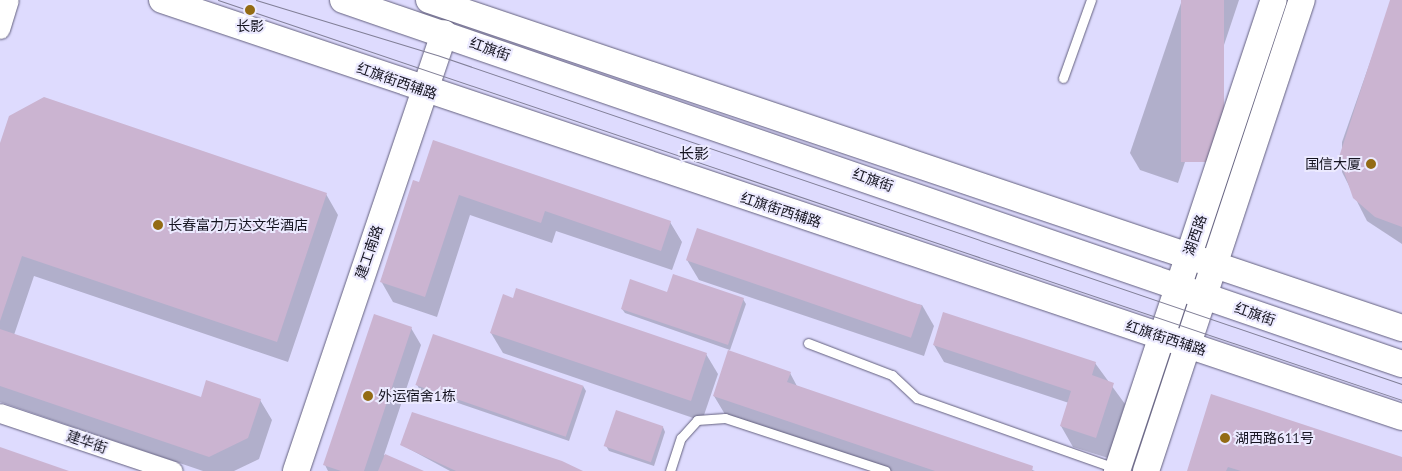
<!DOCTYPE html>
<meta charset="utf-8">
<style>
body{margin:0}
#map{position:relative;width:1402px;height:471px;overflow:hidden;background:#dedbfe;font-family:"PT Sans","Noto Sans SC",sans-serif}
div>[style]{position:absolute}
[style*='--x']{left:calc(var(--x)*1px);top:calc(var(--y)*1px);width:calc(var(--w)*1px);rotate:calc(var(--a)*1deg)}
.shadow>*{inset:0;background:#0003}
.building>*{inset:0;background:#cbb4d1;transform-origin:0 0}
.roads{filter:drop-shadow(0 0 1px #63607e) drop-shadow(0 0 1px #63607e)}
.lane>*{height:9px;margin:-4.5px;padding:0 4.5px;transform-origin:4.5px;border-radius:4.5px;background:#fff}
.street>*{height:19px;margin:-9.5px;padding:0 9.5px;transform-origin:9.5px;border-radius:9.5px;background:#fff}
.secondary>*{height:26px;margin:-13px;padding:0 13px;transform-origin:13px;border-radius:13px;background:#fff}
.tram>*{height:1px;margin:-0.5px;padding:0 0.5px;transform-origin:0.5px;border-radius:0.5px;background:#817f97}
.dots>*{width:14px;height:14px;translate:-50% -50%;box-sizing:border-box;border:2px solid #eceaff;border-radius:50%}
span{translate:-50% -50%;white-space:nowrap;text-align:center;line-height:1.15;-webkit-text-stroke:4px #eceaff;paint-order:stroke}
.poi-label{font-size:14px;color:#151420}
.right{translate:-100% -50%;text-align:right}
.left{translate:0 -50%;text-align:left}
.street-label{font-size:14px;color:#151420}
.neighbourhood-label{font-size:15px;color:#151420}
</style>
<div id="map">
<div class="shadow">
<i style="clip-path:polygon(1182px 0,1239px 0,1178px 183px,1140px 170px,1130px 153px)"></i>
<i style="clip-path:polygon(1392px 0,1402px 0,1402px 244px,1367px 221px,1342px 172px,1342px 142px)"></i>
<i style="clip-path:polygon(0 147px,326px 194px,338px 215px,288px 362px,34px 276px,14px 335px,202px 399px,260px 400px,272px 420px,259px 459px,234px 471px,203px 471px,0 402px)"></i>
<i style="clip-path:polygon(414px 182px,670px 222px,682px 242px,672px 270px,556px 231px,552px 243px,470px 215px,437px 317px,393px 302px,381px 281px)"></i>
<i style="clip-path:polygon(687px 260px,922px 305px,934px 326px,924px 356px,699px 280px)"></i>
<i style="clip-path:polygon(668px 293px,743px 299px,746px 304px,730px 350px,625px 313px,622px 309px)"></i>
<i style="clip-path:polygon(411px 328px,421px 345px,384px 455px,421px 471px,328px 471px,325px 465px)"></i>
<i style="clip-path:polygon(491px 333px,706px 354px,718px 374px,702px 421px,503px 353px)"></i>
<i style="clip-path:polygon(934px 345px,1095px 363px,1125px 404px,1108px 458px,1073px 447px,1061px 426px,1069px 403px,944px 362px)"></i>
<i style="clip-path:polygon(790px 373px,798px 388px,1035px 471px,888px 471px,726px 416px,714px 396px)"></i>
<i style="clip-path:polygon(417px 385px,583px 386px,586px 391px,569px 441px,420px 390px)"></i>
<i style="clip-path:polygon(1212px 396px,1402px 458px,1402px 471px,1188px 471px)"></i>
<i style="clip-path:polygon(617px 412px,663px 427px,665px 432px,654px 466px,609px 451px,606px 446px)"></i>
<i style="clip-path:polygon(402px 445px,580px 471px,450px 471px)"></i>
</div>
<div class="building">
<i style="left:1181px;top:0;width:43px;height:162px"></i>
<i style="clip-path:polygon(1390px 0,1402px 0,1402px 227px,1375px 217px,1353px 198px,1339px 157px)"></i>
<i style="clip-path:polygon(44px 97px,327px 193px,277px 342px,22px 256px,0 321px,0 143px,9px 116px)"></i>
<i style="clip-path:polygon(433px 140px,671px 221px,661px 251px,545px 211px,541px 223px,459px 195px,425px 297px,380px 282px,413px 180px,419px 182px)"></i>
<i style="left:697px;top:228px;width:238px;height:34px;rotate:19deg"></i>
<i style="clip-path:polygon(673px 274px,744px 298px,728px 345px,621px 309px,630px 279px,667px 292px)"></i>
<i style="clip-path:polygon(516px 288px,707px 353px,691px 401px,490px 333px,503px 294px,513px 298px)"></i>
<i style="clip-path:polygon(943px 312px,1096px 362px,1092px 375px,1114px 383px,1096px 438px,1060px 426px,1071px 391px,933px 345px)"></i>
<i style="clip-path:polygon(374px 314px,412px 327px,364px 471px,341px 471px,323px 465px)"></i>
<i style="clip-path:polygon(0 329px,201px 397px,206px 380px,261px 399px,248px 438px,209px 457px,0 386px)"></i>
<i style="left:433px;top:334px;width:159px;height:54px;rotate:19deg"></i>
<i style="clip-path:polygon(728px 350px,791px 372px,787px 382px,1033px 466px,1032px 471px,935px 471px,713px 396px)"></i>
<i style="clip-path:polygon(1211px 394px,1402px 457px,1402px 471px,1241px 471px,1228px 467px,1226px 471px,1187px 471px)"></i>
<i style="left:616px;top:410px;width:50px;height:38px;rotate:19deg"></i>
<i style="clip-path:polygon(412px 412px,562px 461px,583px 471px,456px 471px,400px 445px)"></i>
<i style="clip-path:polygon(0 447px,69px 471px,0 471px)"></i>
<i style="clip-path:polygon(385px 454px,424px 471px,378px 471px)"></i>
</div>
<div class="roads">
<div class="lane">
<i style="--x:1063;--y:78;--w:83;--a:-70.3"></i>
<i style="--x:808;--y:343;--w:90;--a:20.9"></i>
<i style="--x:892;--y:375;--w:34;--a:43"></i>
<i style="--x:917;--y:398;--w:210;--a:19.5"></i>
<i style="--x:670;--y:471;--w:35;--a:-72"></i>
<i style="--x:681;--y:438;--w:24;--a:-48"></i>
<i style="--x:697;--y:420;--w:28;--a:-4"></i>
<i style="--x:725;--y:418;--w:169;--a:18.2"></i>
</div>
<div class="street">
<i style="--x:0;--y:29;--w:30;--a:-73"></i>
<i style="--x:0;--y:413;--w:182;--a:18.5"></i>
</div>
<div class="secondary">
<i style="--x:162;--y:0;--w:1308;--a:18.59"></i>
<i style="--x:343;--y:0;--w:1120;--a:18.97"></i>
<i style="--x:429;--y:0;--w:1027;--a:18.63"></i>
<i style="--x:296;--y:471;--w:462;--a:-71.3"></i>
<i style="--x:1117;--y:471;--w:496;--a:-71.6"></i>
<i style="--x:1146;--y:471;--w:496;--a:-71.7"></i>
</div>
</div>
<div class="tram">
<i style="--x:218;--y:0;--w:1250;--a:18.67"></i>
<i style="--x:256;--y:0;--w:189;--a:16.9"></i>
<i style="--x:437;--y:55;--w:1020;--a:18.83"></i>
</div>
<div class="dots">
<i style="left:250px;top:10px;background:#936b14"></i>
<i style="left:1371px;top:164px;background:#936b14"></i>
<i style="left:158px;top:225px;background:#936b14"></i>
<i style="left:368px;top:396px;background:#936b14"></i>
<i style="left:1225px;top:438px;background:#936b14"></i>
</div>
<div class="poi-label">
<span style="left:250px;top:26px">长影</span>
<span class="right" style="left:1361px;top:164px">国信大厦</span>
<span class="left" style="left:168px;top:225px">长春富力万达文华酒店</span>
<span class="left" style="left:378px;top:396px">外运宿舍1栋</span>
<span class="left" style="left:1235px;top:438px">湖西路611号</span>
</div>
<div class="street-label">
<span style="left:490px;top:49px;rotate:19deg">红旗街</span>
<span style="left:397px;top:81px;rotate:19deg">红旗街西辅路</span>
<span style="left:873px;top:180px;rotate:19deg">红旗街</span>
<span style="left:781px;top:210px;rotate:18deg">红旗街西辅路</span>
<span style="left:1195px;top:235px;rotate:-71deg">湖西路</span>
<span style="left:369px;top:252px;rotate:-71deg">建工南路</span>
<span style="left:1255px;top:314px;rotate:19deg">红旗街</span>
<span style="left:1166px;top:338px;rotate:18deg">红旗街西辅路</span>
<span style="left:87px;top:442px;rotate:19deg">建华街</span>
</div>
<div class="neighbourhood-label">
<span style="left:694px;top:154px">长影</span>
</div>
</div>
